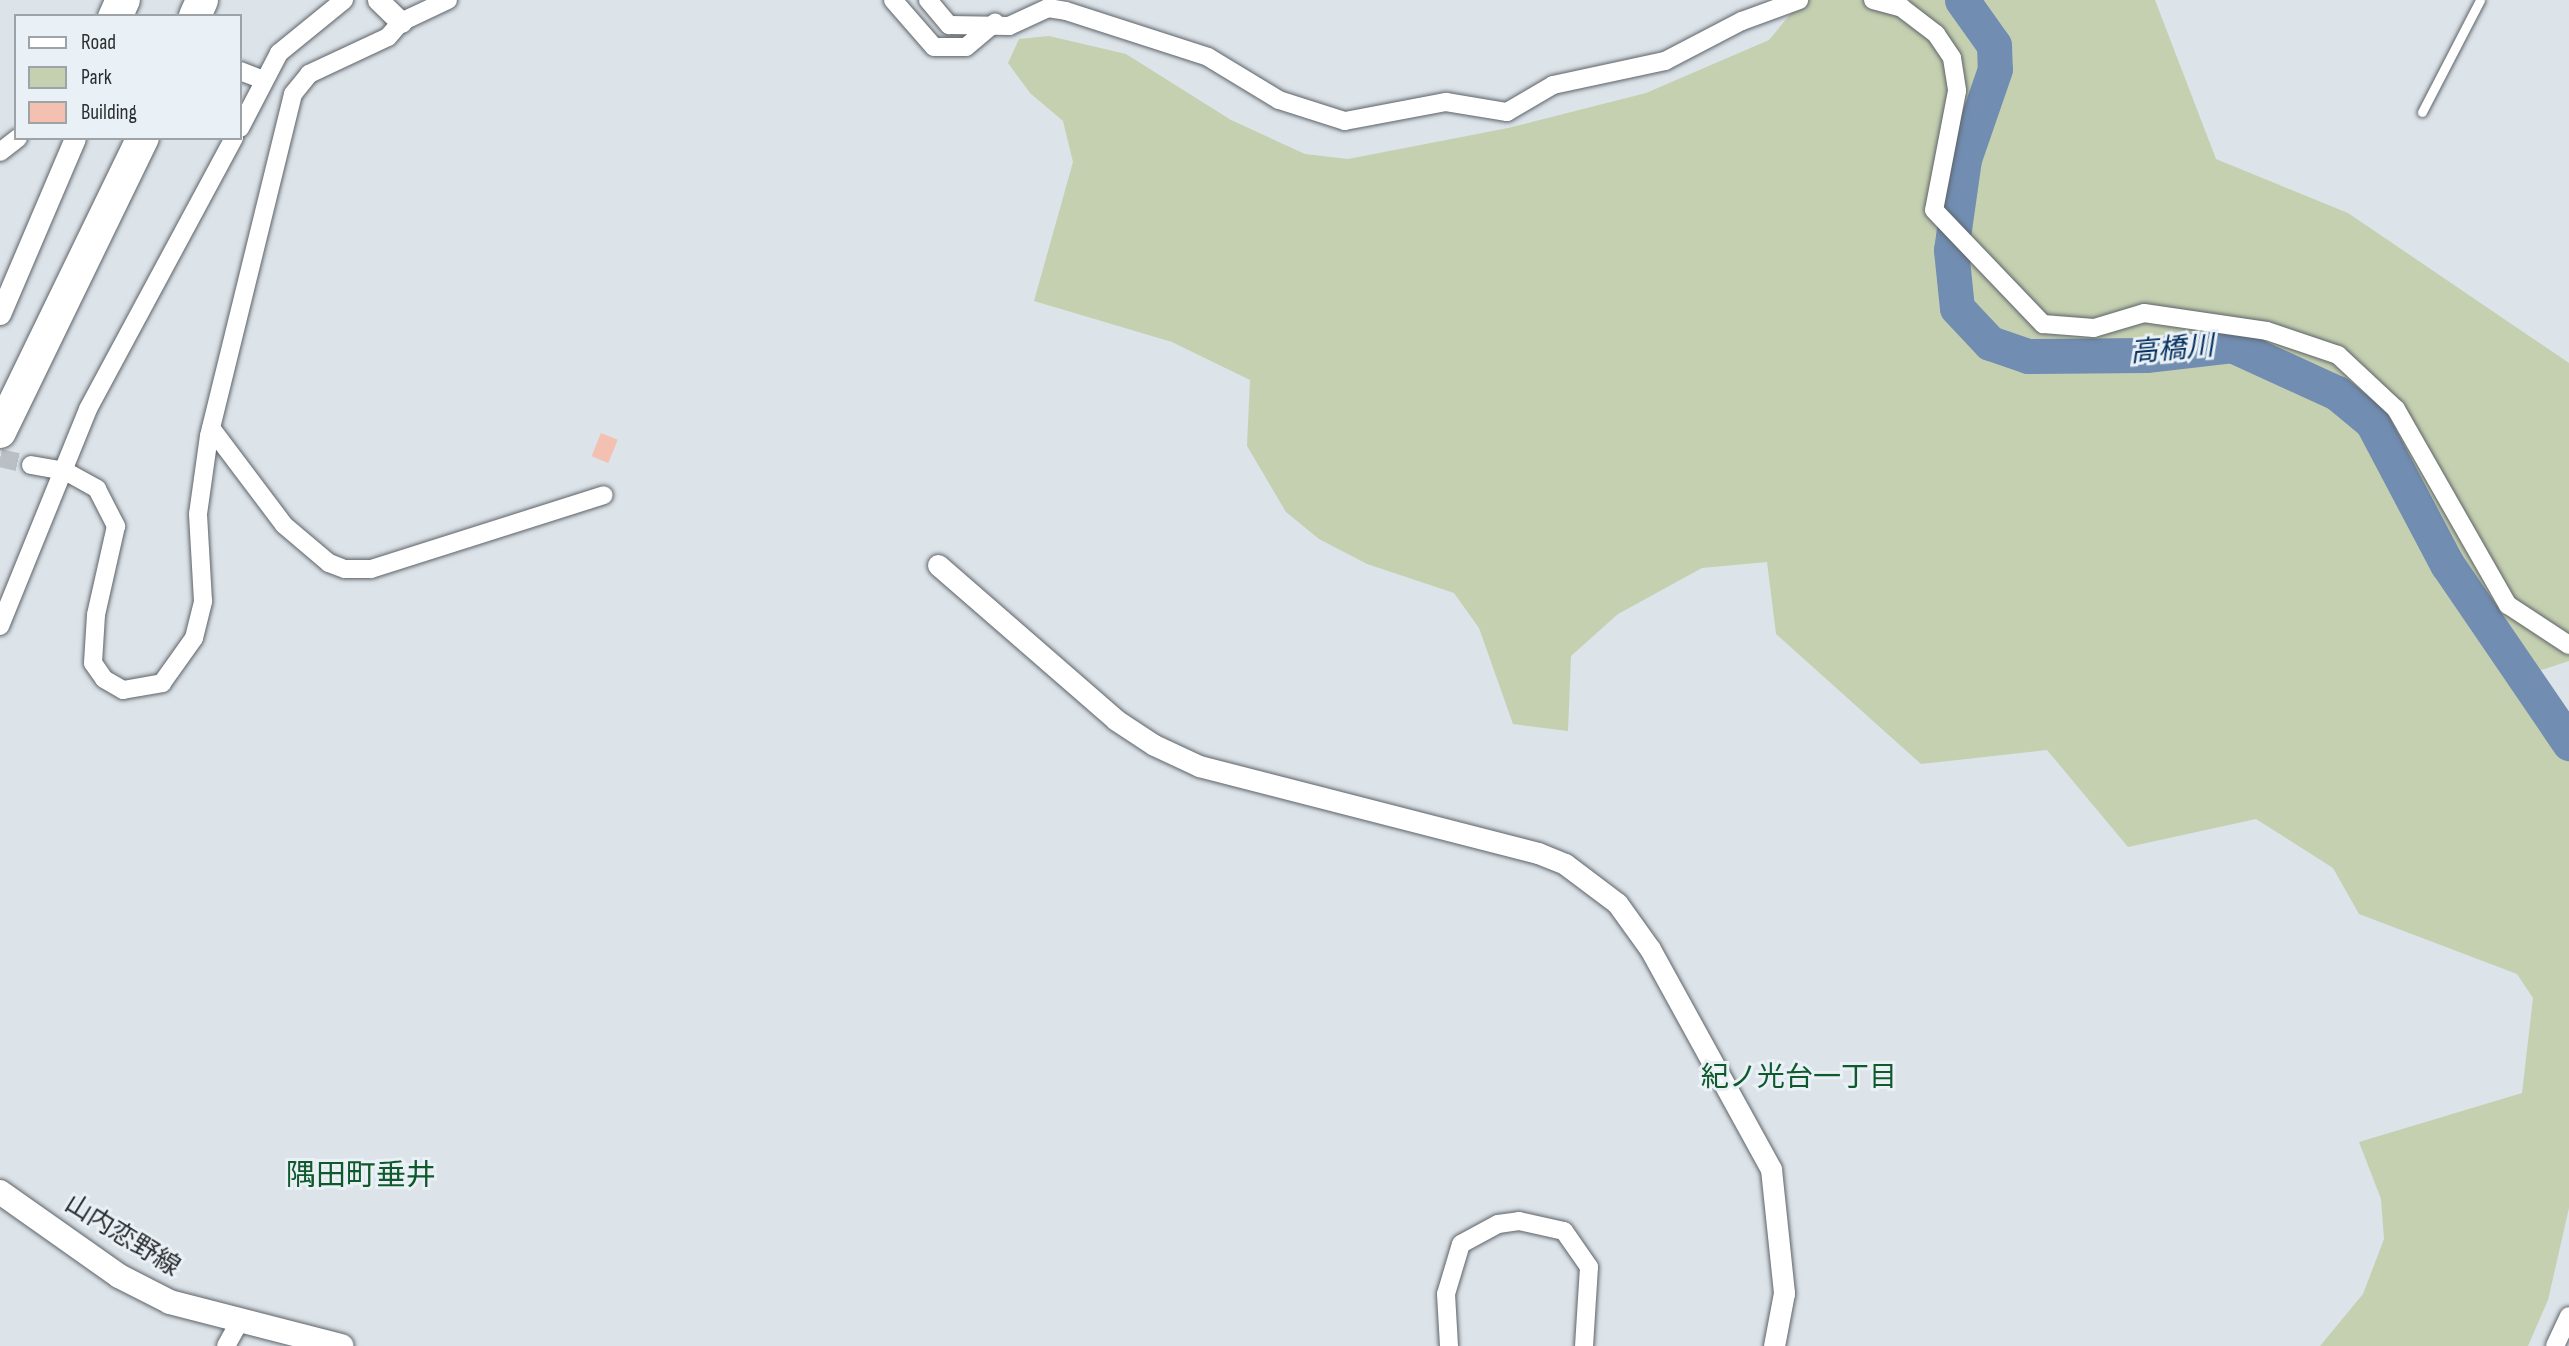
<!DOCTYPE html>
<meta charset="utf-8">
<style>
body{margin:0}
#map{position:relative;width:2569px;height:1346px;overflow:hidden;background:#dce3e9;font-family:"Sofia Sans Condensed","Noto Sans JP",sans-serif}
div>[style]{position:absolute}
[style*='--x']{left:calc(var(--x)*1px);top:calc(var(--y)*1px);width:calc(var(--w)*1px);rotate:calc(var(--a)*1deg)}
.green>*{inset:0;background:#c5d0b1}
.river>*{height:35px;margin:-17.5px;padding:0 17.5px;transform-origin:17.5px;border-radius:17.5px;background:#718db1}
.building>*{inset:0;background:#f3c0b1;transform-origin:0 0}
.minor-tunnel>*{height:18px;margin-top:-9px;transform-origin:0;background:repeating-linear-gradient(90deg,#b9bfc4 0 18px,transparent 0 27px)}
.roads{filter:drop-shadow(0 0 2px #5d6368) drop-shadow(0 0 2px #5d6368)}
.service>*{height:9px;margin:-4.5px;padding:0 4.5px;transform-origin:4.5px;border-radius:4.5px;background:#fff}
.minor>*{height:18px;margin:-9px;padding:0 9px;transform-origin:9px;border-radius:9px;background:#fff}
.tertiary>*{height:21px;margin:-10.5px;padding:0 10.5px;transform-origin:10.5px;border-radius:10.5px;background:#fff}
.secondary>*{height:24px;margin:-12px;padding:0 12px;transform-origin:12px;border-radius:12px;background:#fff}
.motorway>*{height:32px;margin:-16px;padding:0 16px;transform-origin:16px;border-radius:16px;background:#fff}
span{translate:-50% -50%;white-space:nowrap;text-align:center;line-height:1.15;-webkit-text-stroke:6px #e9f0f6;paint-order:stroke}
.street-label{font-size:26px;color:#2c2f31}
.water-label{font-size:28px;color:#05315f;font-style:italic}
.neighbourhood-label{font-size:28px;color:#10592d}
.quarter-label{font-size:30px;color:#10592d}
.legend{position:absolute;left:14px;top:14px;width:228px;height:126px;box-sizing:border-box;background:#e9f0f6;border:2px solid #9da3a7;margin:0;padding:9px 12px;list-style:none;font-size:21px;color:#2c2f31}
.legend li{display:flex;align-items:center;gap:14px;height:35px}
.legend b{width:35px;border:2px solid #9da3a7}
</style>
<div id="map">
<div class="green">
<i style="clip-path:polygon(1802px 0,2155px 0,2216px 159px,2348px 213px,2569px 363px,2569px 661px,2532px 673px,2569px 721px,2569px 1208px,2548px 1300px,2528px 1346px,2320px 1346px,2363px 1294px,2384px 1239px,2381px 1199px,2359px 1142px,2522px 1093px,2533px 998px,2517px 974px,2359px 914px,2333px 868px,2256px 819px,2128px 847px,2047px 750px,1921px 764px,1776px 634px,1767px 562px,1702px 568px,1618px 614px,1571px 656px,1568px 731px,1513px 724px,1479px 628px,1454px 593px,1367px 564px,1319px 539px,1286px 512px,1247px 446px,1250px 380px,1172px 342px,1034px 301px,1073px 162px,1063px 121px,1030px 93px,1008px 63px,1019px 39px,1049px 36px,1126px 54px,1231px 120px,1305px 154px,1348px 159px,1508px 128px,1646px 93px,1769px 40px)"></i>
</div>
<div class="river">
<i style="--x:1962;--y:0;--w:55;--a:54.6"></i>
<i style="--x:1994;--y:45;--w:24;--a:88"></i>
<i style="--x:1995;--y:69;--w:95;--a:109"></i>
<i style="--x:1964;--y:159;--w:92;--a:98.1"></i>
<i style="--x:1951;--y:250;--w:58;--a:84.1"></i>
<i style="--x:1957;--y:308;--w:48;--a:46.7"></i>
<i style="--x:1990;--y:343;--w:40;--a:18.9"></i>
<i style="--x:2028;--y:356;--w:118;--a:-0.5"></i>
<i style="--x:2146;--y:355;--w:87;--a:-6.6"></i>
<i style="--x:2232;--y:345;--w:115;--a:24.6"></i>
<i style="--x:2337;--y:393;--w:45;--a:39.6"></i>
<i style="--x:2372;--y:422;--w:161;--a:62.2"></i>
<i style="--x:2447;--y:564;--w:217;--a:55.7"></i>
</div>
<div class="building">
<i style="left:601px;top:433px;width:18px;height:25px;rotate:22deg"></i>
</div>
<div class="minor-tunnel">
<i style="--x:0;--y:458;--w:32;--a:13"></i>
</div>
<div class="roads">
<div class="service">
<i style="--x:2422;--y:112;--w:126;--a:-62.6"></i>
</div>
<div class="minor">
<i style="--x:893;--y:0;--w:62;--a:48.9"></i>
<i style="--x:934;--y:47;--w:32;--a:0"></i>
<i style="--x:966;--y:47;--w:38;--a:-40"></i>
<i style="--x:928;--y:0;--w:33;--a:50"></i>
<i style="--x:949;--y:25;--w:60;--a:1"></i>
<i style="--x:1009;--y:26;--w:43;--a:-24.8"></i>
<i style="--x:1048;--y:8;--w:18;--a:9"></i>
<i style="--x:1066;--y:11;--w:149;--a:17.9"></i>
<i style="--x:1208;--y:57;--w:83;--a:31.2"></i>
<i style="--x:1279;--y:100;--w:69;--a:17.7"></i>
<i style="--x:1345;--y:121;--w:103;--a:-10.7"></i>
<i style="--x:1446;--y:102;--w:62;--a:9.3"></i>
<i style="--x:1507;--y:112;--w:53;--a:-30.4"></i>
<i style="--x:1553;--y:85;--w:115;--a:-12.1"></i>
<i style="--x:1665;--y:61;--w:87;--a:-27.5"></i>
<i style="--x:1742;--y:21;--w:61;--a:-20.2"></i>
<i style="--x:1873;--y:0;--w:30;--a:15"></i>
<i style="--x:1902;--y:8;--w:43;--a:37.4"></i>
<i style="--x:1936;--y:34;--w:29;--a:56"></i>
<i style="--x:1952;--y:58;--w:33;--a:81"></i>
<i style="--x:1957;--y:91;--w:121;--a:100.9"></i>
<i style="--x:1934;--y:210;--w:158;--a:46.3"></i>
<i style="--x:2043;--y:324;--w:51;--a:4.5"></i>
<i style="--x:2094;--y:328;--w:52;--a:-16.7"></i>
<i style="--x:2144;--y:313;--w:124;--a:8.3"></i>
<i style="--x:2267;--y:331;--w:75;--a:18.7"></i>
<i style="--x:2338;--y:355;--w:79;--a:43"></i>
<i style="--x:2396;--y:409;--w:226;--a:60.3"></i>
<i style="--x:2508;--y:605;--w:73;--a:33.3"></i>
<i style="--x:107;--y:16;--w:17;--a:-66"></i>
<i style="--x:240;--y:71;--w:22;--a:21"></i>
<i style="--x:240;--y:128;--w:85;--a:-62.5"></i>
<i style="--x:279;--y:53;--w:84;--a:-39.2"></i>
<i style="--x:0;--y:152;--w:23;--a:-38"></i>
<i style="--x:211;--y:428;--w:121;--a:53"></i>
<i style="--x:284;--y:525;--w:59;--a:40.2"></i>
<i style="--x:329;--y:563;--w:17;--a:21"></i>
<i style="--x:345;--y:569;--w:26;--a:0"></i>
<i style="--x:371;--y:569;--w:244;--a:-17.6"></i>
<i style="--x:31;--y:465;--w:35;--a:10"></i>
<i style="--x:65;--y:471;--w:37;--a:29"></i>
<i style="--x:97;--y:489;--w:42;--a:62.8"></i>
<i style="--x:116;--y:526;--w:91;--a:102.7"></i>
<i style="--x:96;--y:615;--w:48;--a:93.6"></i>
<i style="--x:93;--y:663;--w:19;--a:55"></i>
<i style="--x:104;--y:679;--w:22;--a:30"></i>
<i style="--x:123;--y:690;--w:40;--a:-10"></i>
<i style="--x:162;--y:683;--w:55;--a:-54.6"></i>
<i style="--x:194;--y:638;--w:38;--a:-76"></i>
<i style="--x:203;--y:601;--w:87;--a:-93.3"></i>
<i style="--x:198;--y:514;--w:79;--a:-82"></i>
<i style="--x:209;--y:436;--w:352;--a:-76.2"></i>
<i style="--x:293;--y:94;--w:26;--a:-51"></i>
<i style="--x:309;--y:74;--w:87;--a:-25.1"></i>
<i style="--x:388;--y:37;--w:20;--a:-49"></i>
<i style="--x:401;--y:22;--w:52;--a:-25.1"></i>
<i style="--x:0;--y:626;--w:234;--a:-67.9"></i>
<i style="--x:88;--y:409;--w:308;--a:-61.7"></i>
<i style="--x:226;--y:1346;--w:26;--a:-61"></i>
<i style="--x:1449;--y:1346;--w:52;--a:-93.3"></i>
<i style="--x:1446;--y:1294;--w:52;--a:-73.3"></i>
<i style="--x:1461;--y:1244;--w:42;--a:-28.4"></i>
<i style="--x:1498;--y:1224;--w:21;--a:-8"></i>
<i style="--x:1519;--y:1221;--w:46;--a:12.5"></i>
<i style="--x:1564;--y:1231;--w:44;--a:55.2"></i>
<i style="--x:1589;--y:1267;--w:79;--a:93.6"></i>
<i style="--x:2555;--y:1346;--w:33;--a:-65"></i>
</div>
<div class="tertiary">
<i style="--x:378;--y:0;--w:32;--a:44"></i>
<i style="--x:122;--y:16;--w:17;--a:-66"></i>
<i style="--x:0;--y:314;--w:191;--a:-66.9"></i>
<i style="--x:938;--y:565;--w:236;--a:41"></i>
<i style="--x:1116;--y:720;--w:45;--a:33.3"></i>
<i style="--x:1154;--y:745;--w:50;--a:25"></i>
<i style="--x:1199;--y:766;--w:350;--a:14.4"></i>
<i style="--x:1538;--y:853;--w:29;--a:22"></i>
<i style="--x:1565;--y:864;--w:65;--a:36.9"></i>
<i style="--x:1617;--y:903;--w:57;--a:54.3"></i>
<i style="--x:1650;--y:949;--w:251;--a:61.2"></i>
<i style="--x:1771;--y:1169;--w:125;--a:84"></i>
<i style="--x:1784;--y:1293;--w:54;--a:100.7"></i>
</div>
<div class="secondary">
<i style="--x:0;--y:1192;--w:146;--a:35.2"></i>
<i style="--x:119;--y:1276;--w:57;--a:27"></i>
<i style="--x:170;--y:1302;--w:177;--a:14.4"></i>
</div>
<div class="motorway">
<i style="--x:195;--y:16;--w:17;--a:-66"></i>
<i style="--x:0;--y:432;--w:327;--a:-64.1"></i>
</div>
</div>
<div class="street-label">
<span style="left:122px;top:1236px;rotate:32deg">山内恋野線</span>
</div>
<div class="water-label">
<span style="left:2172px;top:350px;rotate:-5deg">高橋川</span>
</div>
<div class="neighbourhood-label">
<span style="left:1799px;top:1078px">紀ノ光台一丁目</span>
</div>
<div class="quarter-label">
<span style="left:361px;top:1176px">隅田町垂井</span>
</div>
<ul class="legend">
<li><b style="height:9px;background:#fff"></b>Road</li>
<li><b style="height:19px;background:#c5d0b1"></b>Park</li>
<li><b style="height:19px;background:#f3c0b1"></b>Building</li>
</ul>
</div>
